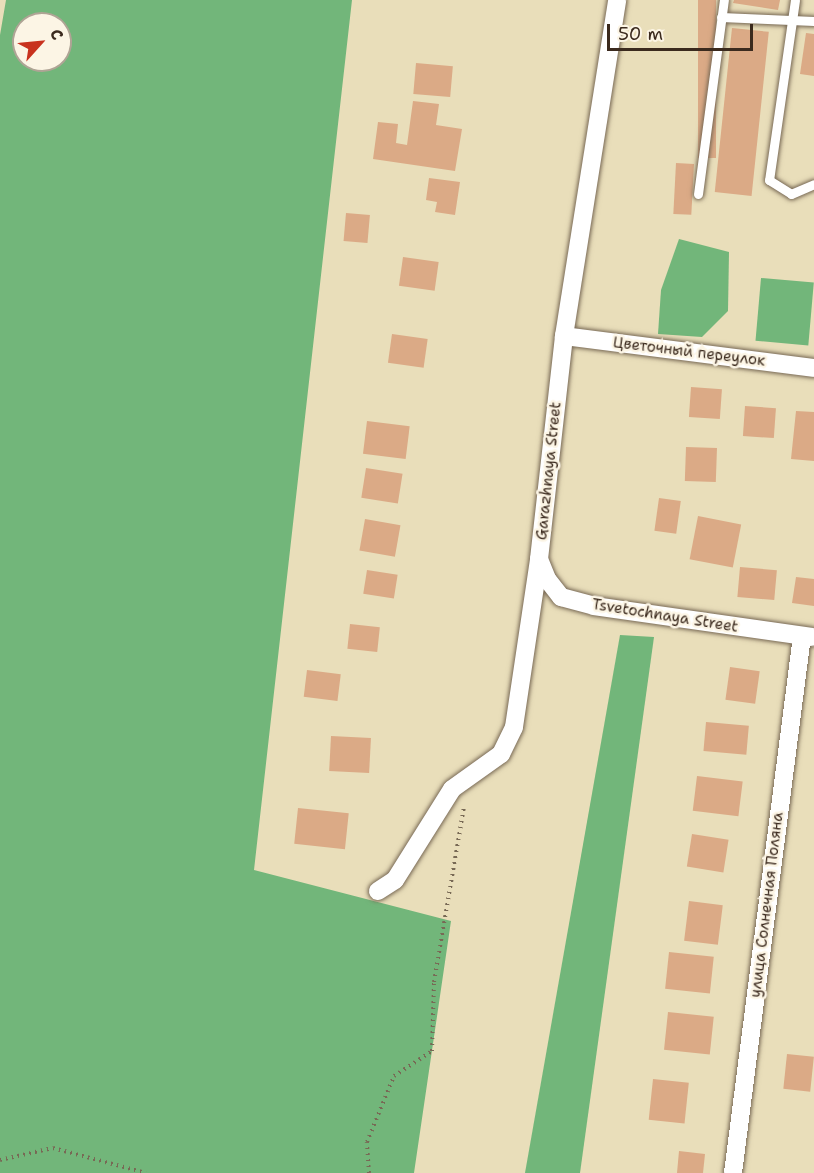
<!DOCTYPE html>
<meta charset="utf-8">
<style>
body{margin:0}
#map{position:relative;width:814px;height:1173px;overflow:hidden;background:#e9deba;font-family:"Shantell Sans",sans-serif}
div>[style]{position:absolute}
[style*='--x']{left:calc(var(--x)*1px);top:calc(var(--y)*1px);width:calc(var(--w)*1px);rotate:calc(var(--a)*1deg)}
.forest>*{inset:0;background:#72b67a;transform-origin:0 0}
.building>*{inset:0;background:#dbaa86;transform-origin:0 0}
.path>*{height:4px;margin-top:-2px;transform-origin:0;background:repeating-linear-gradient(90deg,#786955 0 1.5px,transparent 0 6px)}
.roads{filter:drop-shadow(0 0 2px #786955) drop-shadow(0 0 2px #786955)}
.service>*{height:9px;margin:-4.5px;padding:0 4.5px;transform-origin:4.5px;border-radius:4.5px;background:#fff}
.minor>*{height:18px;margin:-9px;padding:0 9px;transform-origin:9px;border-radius:9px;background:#fff}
span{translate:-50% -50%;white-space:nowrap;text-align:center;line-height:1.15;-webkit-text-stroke:5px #fcf5e5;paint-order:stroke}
.street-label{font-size:15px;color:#3b2a1e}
.north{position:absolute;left:12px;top:12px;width:60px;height:60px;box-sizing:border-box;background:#fcf5e5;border:2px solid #afa495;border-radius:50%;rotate:63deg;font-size:16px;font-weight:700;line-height:24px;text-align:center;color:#3b2a1e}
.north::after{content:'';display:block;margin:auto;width:21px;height:27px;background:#c8321e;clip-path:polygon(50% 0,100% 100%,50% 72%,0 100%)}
.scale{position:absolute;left:607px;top:24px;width:146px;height:27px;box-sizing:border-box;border:3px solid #3b2a1e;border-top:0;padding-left:8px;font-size:18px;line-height:21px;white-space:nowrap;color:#3b2a1e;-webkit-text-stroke:4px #fcf5e5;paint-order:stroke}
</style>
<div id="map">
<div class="forest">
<i style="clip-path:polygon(evenodd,6px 0,352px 0,254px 870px,451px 921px,414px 1173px,0 1173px,0 35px,6px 0,24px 24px,60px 24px,60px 60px,24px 60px,24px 24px)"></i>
<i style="clip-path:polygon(679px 239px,729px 252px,728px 311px,702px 337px,658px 334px,661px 290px)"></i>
<i style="left:761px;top:278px;width:53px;height:63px;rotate:5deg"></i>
<i style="clip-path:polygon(620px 635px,654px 637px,580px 1173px,525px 1173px)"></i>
</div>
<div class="building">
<i style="left:698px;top:0;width:18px;height:158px"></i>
<i style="clip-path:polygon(734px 0,780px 0,778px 10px,733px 3px)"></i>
<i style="left:732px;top:28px;width:37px;height:165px;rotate:6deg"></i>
<i style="clip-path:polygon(806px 33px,814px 34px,814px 76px,800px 74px)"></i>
<i style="left:416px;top:63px;width:37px;height:31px;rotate:5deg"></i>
<i style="clip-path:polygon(413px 101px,439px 104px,436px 125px,462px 129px,455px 171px,373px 159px,378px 122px,398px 124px,396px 143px,407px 145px)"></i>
<i style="left:676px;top:163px;width:18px;height:51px;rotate:3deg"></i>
<i style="clip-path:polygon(429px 178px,460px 182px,455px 215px,435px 212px,437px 202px,426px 200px)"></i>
<i style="left:346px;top:213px;width:24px;height:28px;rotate:5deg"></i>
<i style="left:403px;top:257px;width:36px;height:29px;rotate:8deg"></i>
<i style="left:392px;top:334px;width:36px;height:29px;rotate:8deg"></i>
<i style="left:691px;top:387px;width:31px;height:30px;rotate:4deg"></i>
<i style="left:745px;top:406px;width:31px;height:30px;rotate:4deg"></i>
<i style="clip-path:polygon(796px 411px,814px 412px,814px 461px,791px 459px)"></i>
<i style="left:367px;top:421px;width:43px;height:33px;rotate:7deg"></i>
<i style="left:686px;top:447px;width:31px;height:34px;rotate:2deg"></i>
<i style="left:366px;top:468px;width:37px;height:30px;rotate:9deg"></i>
<i style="left:659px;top:498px;width:22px;height:33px;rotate:8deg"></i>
<i style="left:698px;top:516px;width:44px;height:44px;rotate:11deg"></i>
<i style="left:365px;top:519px;width:36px;height:32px;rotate:10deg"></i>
<i style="left:740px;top:567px;width:37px;height:30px;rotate:5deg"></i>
<i style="left:367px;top:570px;width:31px;height:24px;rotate:9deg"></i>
<i style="clip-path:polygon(796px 577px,814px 579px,814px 606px,792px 603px)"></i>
<i style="left:350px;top:624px;width:30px;height:25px;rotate:6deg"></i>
<i style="left:730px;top:667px;width:30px;height:33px;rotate:8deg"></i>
<i style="left:307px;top:670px;width:34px;height:27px;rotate:7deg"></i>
<i style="left:706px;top:722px;width:43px;height:29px;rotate:5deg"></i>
<i style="left:331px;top:736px;width:40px;height:35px;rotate:3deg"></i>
<i style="left:697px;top:776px;width:46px;height:35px;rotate:7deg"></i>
<i style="left:298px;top:808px;width:51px;height:36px;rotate:6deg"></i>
<i style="left:692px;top:834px;width:37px;height:33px;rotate:9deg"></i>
<i style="left:689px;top:901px;width:34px;height:40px;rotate:7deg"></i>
<i style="left:669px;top:952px;width:45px;height:37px;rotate:6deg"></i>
<i style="left:668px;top:1012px;width:46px;height:38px;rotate:6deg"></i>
<i style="left:787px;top:1054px;width:27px;height:35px;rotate:6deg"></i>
<i style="left:653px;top:1079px;width:36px;height:41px;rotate:6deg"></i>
<i style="clip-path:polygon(679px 1151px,705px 1154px,703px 1173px,677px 1173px)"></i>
</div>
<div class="path">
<i style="--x:0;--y:1160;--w:54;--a:-12.8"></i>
<i style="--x:53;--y:1148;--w:96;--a:15"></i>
<i style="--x:369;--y:1173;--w:31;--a:-94"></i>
<i style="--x:367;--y:1142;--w:71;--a:-67.8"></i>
<i style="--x:394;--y:1076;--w:45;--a:-33.3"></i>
<i style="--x:432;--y:1051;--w:69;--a:-88.3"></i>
<i style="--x:434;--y:982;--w:179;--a:-80.3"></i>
</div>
<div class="roads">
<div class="service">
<i style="--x:795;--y:0;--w:182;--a:98.2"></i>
<i style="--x:769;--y:180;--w:26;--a:32"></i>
<i style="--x:791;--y:194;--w:25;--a:-23"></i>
<i style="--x:721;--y:17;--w:93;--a:2.5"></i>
<i style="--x:698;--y:194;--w:196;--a:-82.4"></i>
</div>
<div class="minor">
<i style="--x:564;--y:336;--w:252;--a:7.3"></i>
<i style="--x:539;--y:559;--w:22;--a:68"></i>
<i style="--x:547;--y:579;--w:23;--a:52"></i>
<i style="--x:561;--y:597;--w:34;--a:15"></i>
<i style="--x:594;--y:606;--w:220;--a:8.1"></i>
<i style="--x:378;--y:891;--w:20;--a:-33"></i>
<i style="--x:395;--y:880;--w:107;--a:-57.9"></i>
<i style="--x:452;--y:789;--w:60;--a:-35.5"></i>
<i style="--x:501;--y:754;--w:30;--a:-64"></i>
<i style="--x:514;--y:727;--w:170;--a:-81.5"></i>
<i style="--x:539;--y:559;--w:224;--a:-83.6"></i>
<i style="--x:564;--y:336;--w:340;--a:-81"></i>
<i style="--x:733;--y:1173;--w:541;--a:-82.68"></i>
</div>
</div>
<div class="street-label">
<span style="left:689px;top:352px;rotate:7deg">Цветочный переулок</span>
<span style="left:549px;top:471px;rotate:-84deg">Garazhnaya Street</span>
<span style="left:665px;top:616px;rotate:9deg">Tsvetochnaya Street</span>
<span style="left:767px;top:905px;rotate:-83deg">улица Солнечная Поляна</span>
</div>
<div class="north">С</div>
<div class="scale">50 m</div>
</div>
